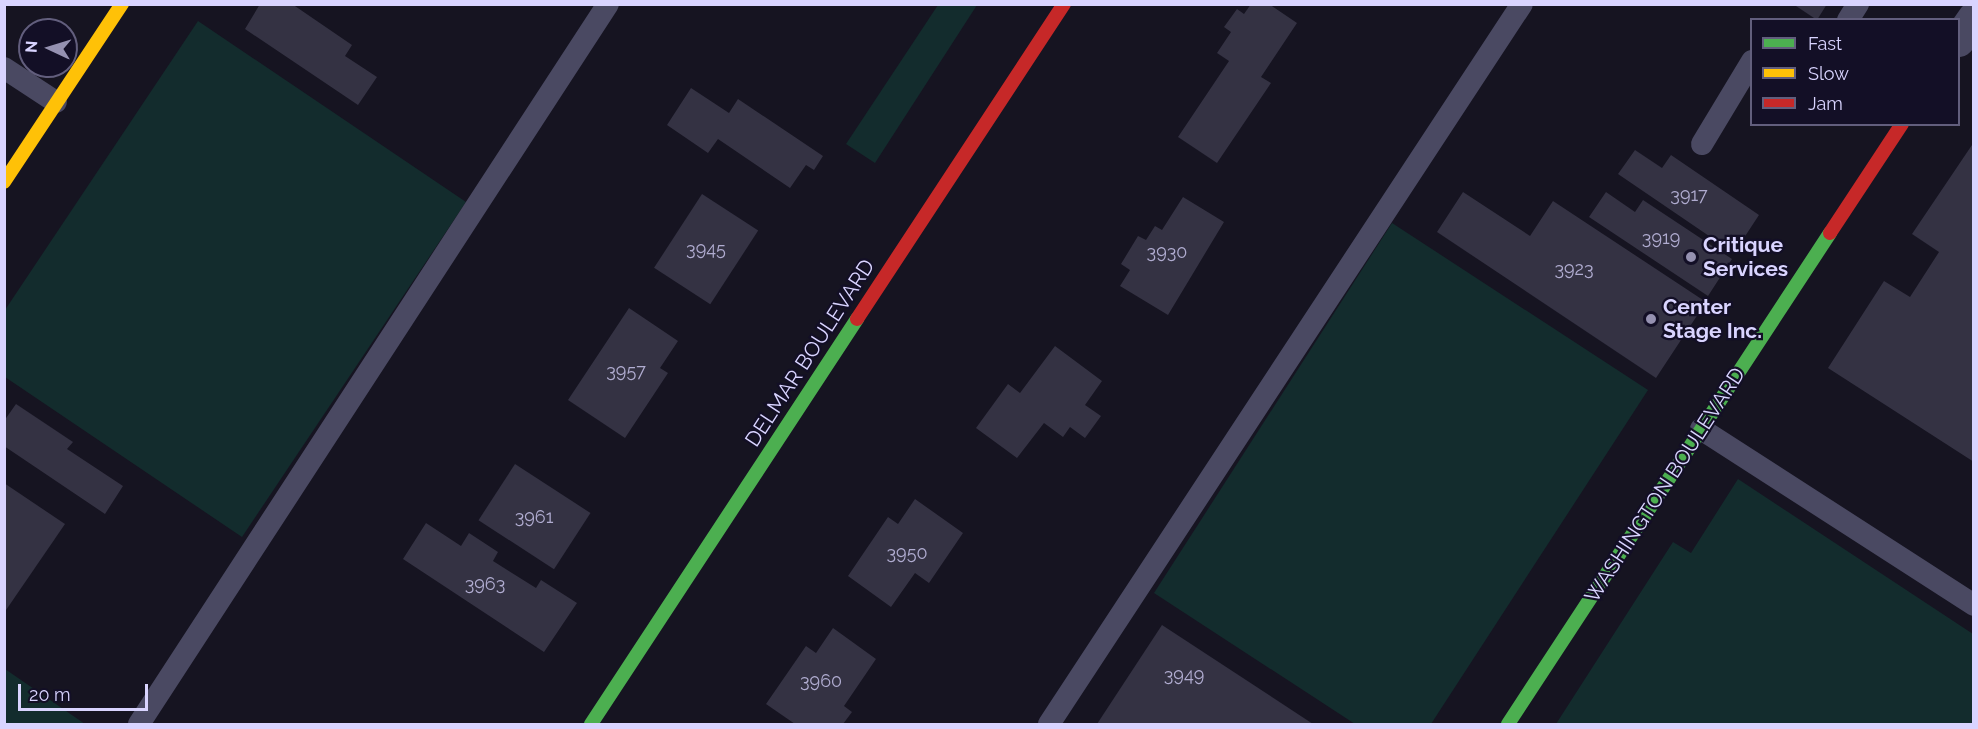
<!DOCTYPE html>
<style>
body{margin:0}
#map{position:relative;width:1978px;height:729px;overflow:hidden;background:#161421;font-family:Raleway,sans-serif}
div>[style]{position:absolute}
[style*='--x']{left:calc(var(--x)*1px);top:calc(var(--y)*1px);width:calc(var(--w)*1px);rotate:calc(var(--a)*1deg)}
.green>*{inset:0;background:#132c2d}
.building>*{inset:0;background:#343243;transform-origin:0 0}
.lane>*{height:22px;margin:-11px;padding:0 11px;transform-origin:11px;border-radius:11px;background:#4a4962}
.street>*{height:33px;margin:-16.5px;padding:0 16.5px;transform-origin:16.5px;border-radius:16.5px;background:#4a4962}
.fast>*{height:14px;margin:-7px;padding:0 7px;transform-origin:7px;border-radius:7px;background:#4caf50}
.slow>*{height:14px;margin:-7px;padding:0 7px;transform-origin:7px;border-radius:7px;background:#ffc107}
.jam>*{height:14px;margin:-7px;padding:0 7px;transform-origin:7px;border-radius:7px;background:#c62828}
.dots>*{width:16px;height:16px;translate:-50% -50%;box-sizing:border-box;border:3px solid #130f26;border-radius:50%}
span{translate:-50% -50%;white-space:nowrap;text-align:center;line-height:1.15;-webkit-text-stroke:4.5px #130f26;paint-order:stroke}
.number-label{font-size:18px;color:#b0acd0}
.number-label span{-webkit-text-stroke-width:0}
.poi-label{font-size:21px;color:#d9d4ff;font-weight:700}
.left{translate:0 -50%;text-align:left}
.street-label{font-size:21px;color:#d9d4ff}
.frame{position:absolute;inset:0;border:6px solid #d9d4ff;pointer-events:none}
.legend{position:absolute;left:1750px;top:18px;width:210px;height:108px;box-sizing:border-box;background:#130f26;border:2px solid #625e7d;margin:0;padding:8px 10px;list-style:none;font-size:18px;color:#d9d4ff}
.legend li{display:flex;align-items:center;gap:12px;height:30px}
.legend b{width:30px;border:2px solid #625e7d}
.north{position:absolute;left:18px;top:18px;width:60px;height:60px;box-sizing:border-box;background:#130f26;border:2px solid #625e7d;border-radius:50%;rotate:274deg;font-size:16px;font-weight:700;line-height:24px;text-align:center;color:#d9d4ff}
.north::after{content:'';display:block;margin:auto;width:21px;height:27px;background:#9591b1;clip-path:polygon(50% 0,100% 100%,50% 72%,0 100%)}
.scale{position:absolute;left:18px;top:684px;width:130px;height:27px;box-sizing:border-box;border:3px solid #d9d4ff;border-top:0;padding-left:8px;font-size:18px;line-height:21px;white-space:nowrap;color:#d9d4ff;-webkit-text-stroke:4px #130f26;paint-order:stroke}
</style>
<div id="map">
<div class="green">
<i style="clip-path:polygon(938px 5px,977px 5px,875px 163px,846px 144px)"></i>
<i style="clip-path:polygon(198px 21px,466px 202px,242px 537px,5px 377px,5px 310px)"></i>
<i style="clip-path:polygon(1392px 223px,1648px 390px,1431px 724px,1355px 724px,1154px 593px)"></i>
<i style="clip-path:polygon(1738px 479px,1973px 634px,1973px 724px,1556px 724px,1673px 542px,1691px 553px)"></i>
<i style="clip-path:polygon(5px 669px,85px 724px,5px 724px)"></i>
</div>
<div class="building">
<i style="clip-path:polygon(260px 4px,292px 4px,352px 45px,345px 56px,377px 77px,358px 105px,245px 29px)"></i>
<i style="clip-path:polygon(1251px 4px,1269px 4px,1297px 23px,1261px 77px,1271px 83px,1217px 163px,1178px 137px,1229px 61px,1217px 53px,1231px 32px,1224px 27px,1237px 9px,1244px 14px)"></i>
<i style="clip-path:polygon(1793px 4px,1827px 4px,1817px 20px)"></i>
<i style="clip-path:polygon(691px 88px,729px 113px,738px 99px,823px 156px,814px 170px,806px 165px,790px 188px,718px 139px,708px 153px,667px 125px)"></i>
<i style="clip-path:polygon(1974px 142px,1974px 462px,1828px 368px,1884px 281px,1910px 297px,1939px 252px,1912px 234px)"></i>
<i style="clip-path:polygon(1635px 150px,1662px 168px,1671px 155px,1759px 215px,1734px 253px,1618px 174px)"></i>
<i style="clip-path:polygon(1463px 192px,1530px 236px,1553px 201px,1706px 302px,1656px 378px,1437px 232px)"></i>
<i style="clip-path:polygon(1606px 192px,1635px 212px,1643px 200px,1732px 259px,1708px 296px,1589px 217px)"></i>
<i style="left:702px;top:194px;width:67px;height:88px;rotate:33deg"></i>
<i style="clip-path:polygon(1183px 197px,1224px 222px,1168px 315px,1120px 286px,1130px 270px,1121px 264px,1138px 236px,1146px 240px,1155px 226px,1162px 230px)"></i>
<i style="clip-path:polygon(629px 308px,678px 341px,660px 368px,668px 373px,625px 438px,568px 400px)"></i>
<i style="clip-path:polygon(1055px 346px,1102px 381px,1085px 405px,1101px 416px,1085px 438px,1070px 427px,1063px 437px,1044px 423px,1017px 458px,976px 428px,1008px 384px,1020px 393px)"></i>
<i style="clip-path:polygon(16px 404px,73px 442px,67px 449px,123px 486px,105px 514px,4px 446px,4px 421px)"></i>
<i style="left:515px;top:464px;width:90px;height:67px;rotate:33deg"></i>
<i style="clip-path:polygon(4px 483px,65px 524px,4px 613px)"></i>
<i style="clip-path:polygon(915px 499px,963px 533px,929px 583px,915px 573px,891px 607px,848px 576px,888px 517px,898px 524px)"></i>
<i style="clip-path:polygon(426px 523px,461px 546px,469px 533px,498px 552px,493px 561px,536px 588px,541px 580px,577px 603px,544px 652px,403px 559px)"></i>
<i style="clip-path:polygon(1162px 625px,1313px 724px,1097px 724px)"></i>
<i style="clip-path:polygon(833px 628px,876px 659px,844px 706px,852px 712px,843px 724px,795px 724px,766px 704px,806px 646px,816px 653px)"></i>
</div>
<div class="lane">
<i style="--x:1848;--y:20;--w:19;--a:-58"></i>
<i style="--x:4;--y:68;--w:62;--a:33.2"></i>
<i style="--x:1702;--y:144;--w:97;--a:-58.9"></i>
<i style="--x:1701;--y:429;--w:325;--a:32.8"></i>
<i style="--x:139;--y:724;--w:859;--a:-56.92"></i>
<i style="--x:1049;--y:724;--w:861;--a:-56.7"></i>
</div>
<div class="street">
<i style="--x:1958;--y:40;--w:28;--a:-55"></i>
</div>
<div class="fast">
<i style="--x:591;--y:724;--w:485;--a:-56.7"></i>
<i style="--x:1508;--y:724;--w:587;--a:-56.74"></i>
</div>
<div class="slow">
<i style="--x:4;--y:182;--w:214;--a:-56.5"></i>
</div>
<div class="jam">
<i style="--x:1830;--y:233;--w:131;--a:-56.6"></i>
<i style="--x:857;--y:319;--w:377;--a:-56.7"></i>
</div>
<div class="dots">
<i style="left:1691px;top:257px;background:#9591b1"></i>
<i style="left:1651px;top:319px;background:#9591b1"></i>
</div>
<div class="number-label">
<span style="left:1689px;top:195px">3917</span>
<span style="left:1661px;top:238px">3919</span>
<span style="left:706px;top:249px">3945</span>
<span style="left:1167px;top:252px">3930</span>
<span style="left:1574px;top:269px">3923</span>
<span style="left:626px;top:371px">3957</span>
<span style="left:534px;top:517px">3961</span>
<span style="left:907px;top:553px">3950</span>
<span style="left:485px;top:584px">3963</span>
<span style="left:1184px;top:675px">3949</span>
<span style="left:821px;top:681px">3960</span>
</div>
<div class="poi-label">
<span class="left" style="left:1703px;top:257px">Critique<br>Services</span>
<span class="left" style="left:1663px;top:319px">Center<br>Stage Inc.</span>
</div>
<div class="street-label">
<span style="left:810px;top:353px;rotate:-57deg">DELMAR BOULEVARD</span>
<span style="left:1665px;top:485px;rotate:-57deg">WASHINGTON BOULEVARD</span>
</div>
<div class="frame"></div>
<ul class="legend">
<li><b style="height:8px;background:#4caf50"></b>Fast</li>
<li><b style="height:8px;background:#ffc107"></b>Slow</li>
<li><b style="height:8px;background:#c62828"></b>Jam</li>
</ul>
<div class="north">N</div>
<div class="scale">20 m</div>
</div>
